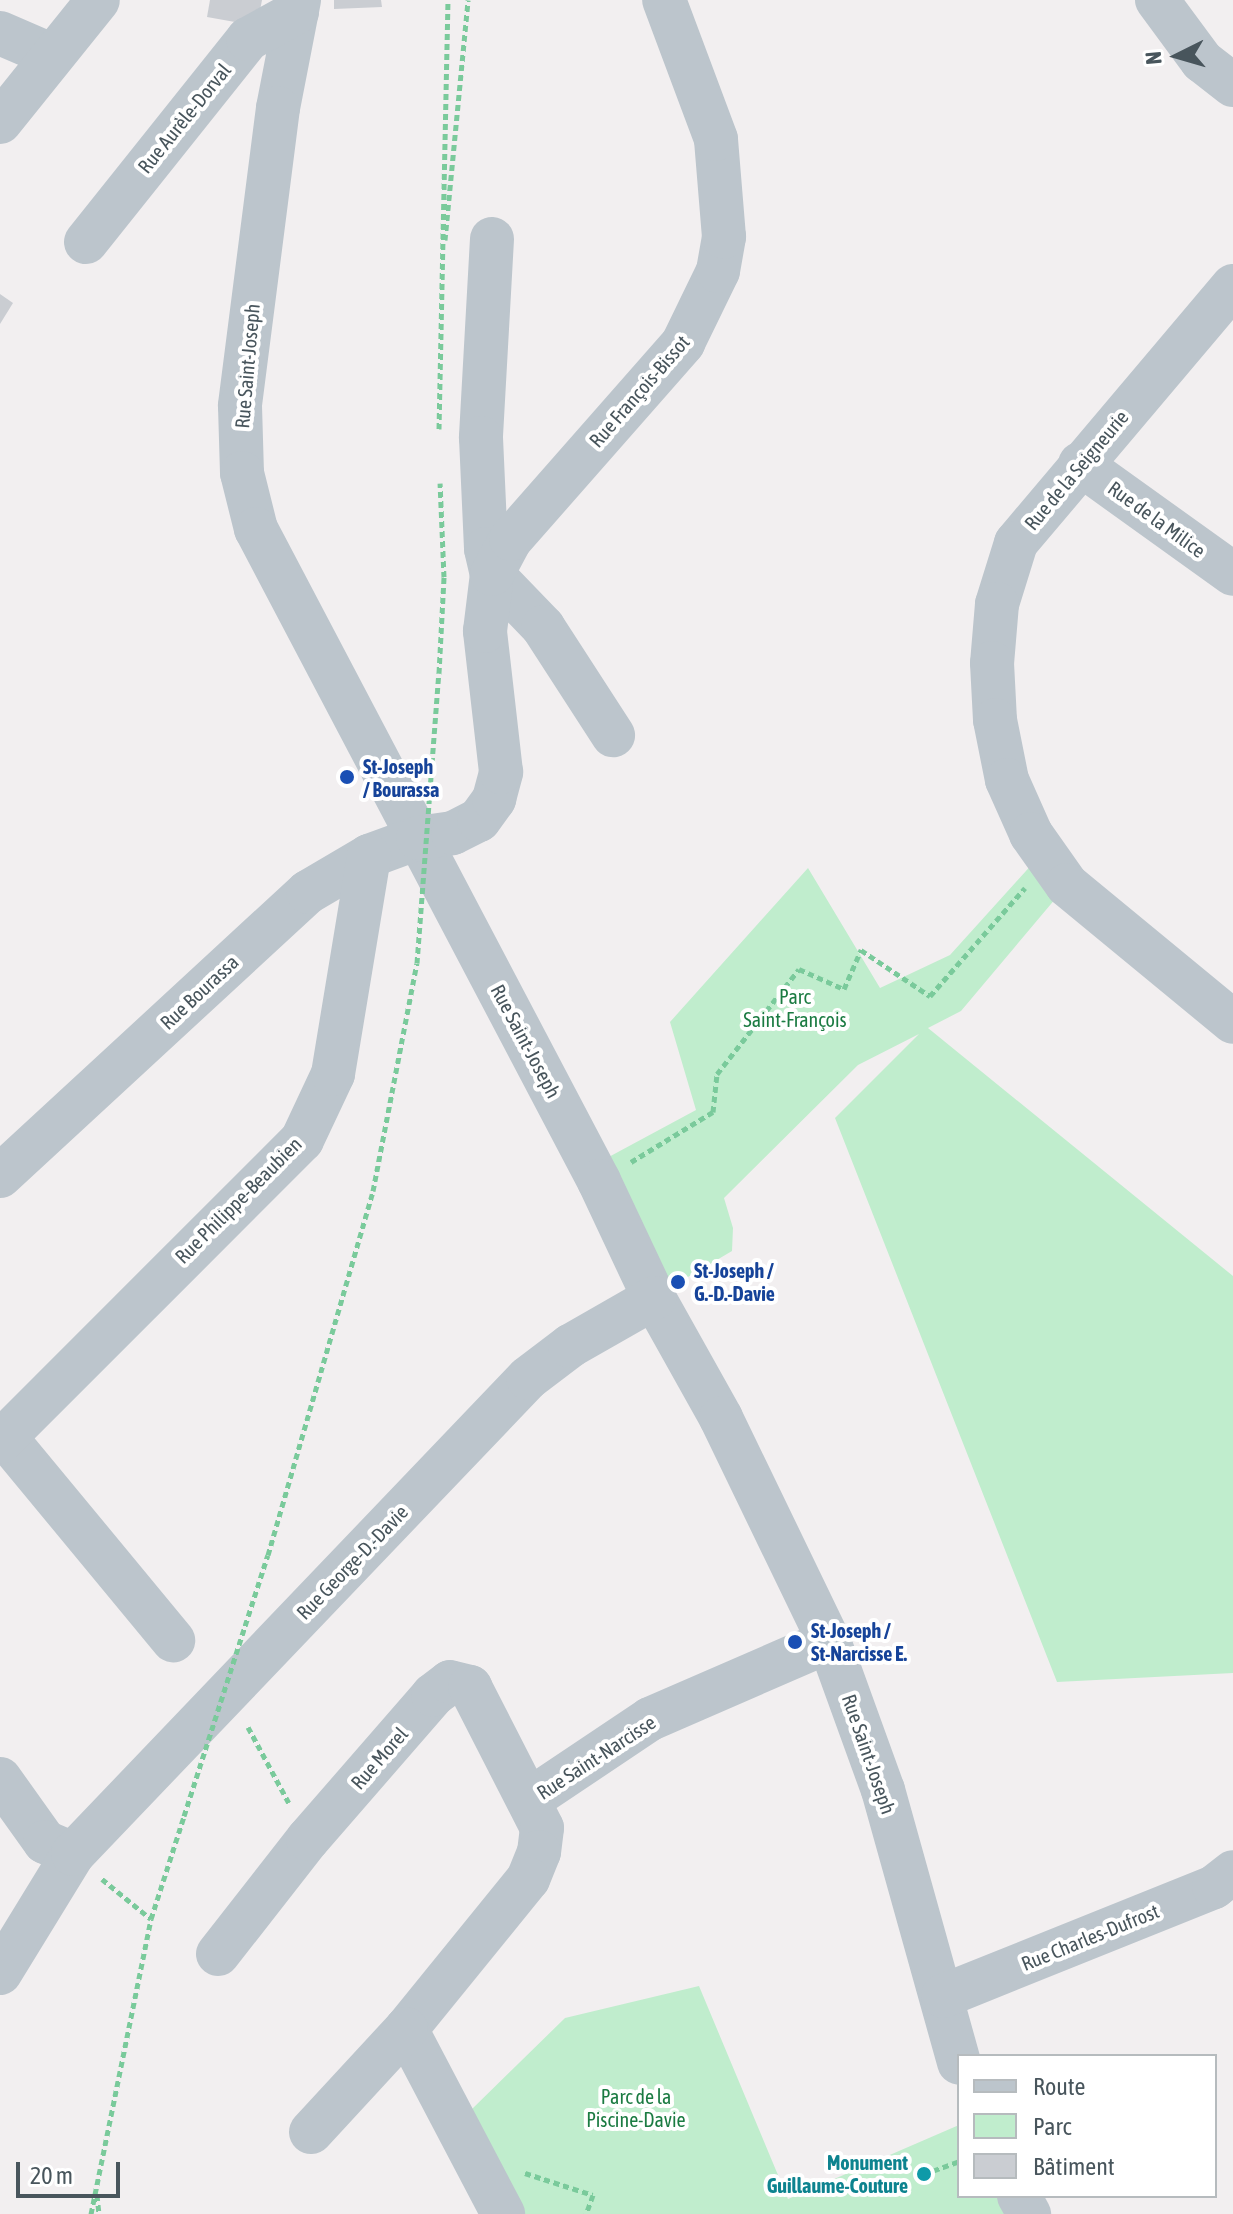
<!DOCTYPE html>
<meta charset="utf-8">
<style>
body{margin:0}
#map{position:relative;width:1233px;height:2214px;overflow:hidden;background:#f2eff0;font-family:"Asap Condensed",sans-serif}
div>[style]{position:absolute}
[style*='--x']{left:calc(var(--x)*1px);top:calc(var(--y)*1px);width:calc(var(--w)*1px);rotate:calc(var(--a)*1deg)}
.green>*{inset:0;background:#c0edcd}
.building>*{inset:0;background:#cacdd2}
.path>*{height:5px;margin-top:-2.5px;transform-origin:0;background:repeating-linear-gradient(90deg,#7aca9b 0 6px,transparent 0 10px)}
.minor>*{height:44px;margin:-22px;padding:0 22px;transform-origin:22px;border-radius:22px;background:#bcc5cc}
.path-bridge>*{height:5px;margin-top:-2.5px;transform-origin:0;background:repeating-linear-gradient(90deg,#7aca9b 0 6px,transparent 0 10px)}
.dots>*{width:22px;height:22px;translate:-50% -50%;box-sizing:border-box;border:4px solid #fff;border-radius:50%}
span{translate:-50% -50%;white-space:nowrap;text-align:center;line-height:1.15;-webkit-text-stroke:8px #fff;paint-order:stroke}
.street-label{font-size:20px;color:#48555c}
.transit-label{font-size:20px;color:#164399;font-weight:700}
.left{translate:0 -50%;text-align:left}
.park-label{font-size:20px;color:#1b7b42}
.culture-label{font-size:20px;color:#0d838f;font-weight:700}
.right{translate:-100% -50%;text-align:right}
.legend{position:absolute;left:957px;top:2054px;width:260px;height:144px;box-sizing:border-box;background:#fff;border:2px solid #b6bbbe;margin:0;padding:10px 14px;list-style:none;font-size:24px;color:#48555c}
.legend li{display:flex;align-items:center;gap:16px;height:40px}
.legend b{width:40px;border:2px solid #b6bbbe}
.north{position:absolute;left:1137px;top:16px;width:80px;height:80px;-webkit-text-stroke:6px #fff;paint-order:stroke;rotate:265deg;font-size:22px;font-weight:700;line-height:32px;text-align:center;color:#48555c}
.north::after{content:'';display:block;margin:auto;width:28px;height:36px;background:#48555c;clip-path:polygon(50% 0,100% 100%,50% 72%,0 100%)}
.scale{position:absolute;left:16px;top:2162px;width:104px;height:36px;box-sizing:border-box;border:4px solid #48555c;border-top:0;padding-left:10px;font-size:24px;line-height:28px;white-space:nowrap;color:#48555c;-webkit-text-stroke:6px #fff;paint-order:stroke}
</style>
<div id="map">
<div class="green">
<i style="clip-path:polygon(1044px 851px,1067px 885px,961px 1011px,928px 1028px,1233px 1276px,1233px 1673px,1057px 1682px,835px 1118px,919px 1034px,858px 1065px,724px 1198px,733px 1228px,732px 1251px,654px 1297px,592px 1166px,696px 1110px,670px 1022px,808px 868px,880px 988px,950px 955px)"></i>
<i style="clip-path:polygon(699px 1986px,788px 2199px,959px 2125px,959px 2196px,1019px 2196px,1015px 2214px,516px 2214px,471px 2110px,565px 2018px)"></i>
</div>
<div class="building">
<i style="clip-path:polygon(210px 0,262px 0,257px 26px,207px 17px)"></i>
<i style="clip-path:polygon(334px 0,381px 0,382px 7px,334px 9px)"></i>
<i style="clip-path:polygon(0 294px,13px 303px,0 324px)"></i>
</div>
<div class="path">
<i style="--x:445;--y:240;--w:241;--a:-84.5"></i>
<i style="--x:439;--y:429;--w:429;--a:-88.8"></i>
<i style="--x:439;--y:673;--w:96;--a:-87"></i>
<i style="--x:444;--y:577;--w:94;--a:-92.4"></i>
<i style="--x:631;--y:1162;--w:96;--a:-31.4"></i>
<i style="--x:713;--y:1112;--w:38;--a:-84"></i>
<i style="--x:717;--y:1074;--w:133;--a:-52"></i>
<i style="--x:799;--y:969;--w:49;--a:24"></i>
<i style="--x:844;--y:989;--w:43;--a:-66.4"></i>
<i style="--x:861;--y:950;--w:83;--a:33.7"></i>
<i style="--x:930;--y:996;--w:144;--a:-48.7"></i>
<i style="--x:268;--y:1555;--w:379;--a:-73.9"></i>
<i style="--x:373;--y:1191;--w:232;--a:-79.1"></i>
<i style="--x:248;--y:1727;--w:86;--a:61.7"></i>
<i style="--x:102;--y:1879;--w:63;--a:39.2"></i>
<i style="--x:525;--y:2173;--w:71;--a:17.9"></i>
<i style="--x:593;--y:2195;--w:20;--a:110"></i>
<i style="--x:924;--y:2174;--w:37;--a:-20"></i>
<i style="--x:97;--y:2195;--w:19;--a:84"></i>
<i style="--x:91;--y:2214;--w:301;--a:-78.5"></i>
<i style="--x:151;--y:1919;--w:108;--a:-72.2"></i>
</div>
<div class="minor">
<i style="--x:299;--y:0;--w:110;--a:101"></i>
<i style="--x:278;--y:108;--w:300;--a:97.3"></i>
<i style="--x:240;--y:406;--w:67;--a:88.3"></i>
<i style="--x:242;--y:473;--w:58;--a:76"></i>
<i style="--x:256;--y:529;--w:737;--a:62.25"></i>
<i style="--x:599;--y:1181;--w:129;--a:64.8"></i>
<i style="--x:654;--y:1298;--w:137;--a:60.8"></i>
<i style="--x:721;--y:1418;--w:248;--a:64.2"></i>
<i style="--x:829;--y:1641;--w:158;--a:70.1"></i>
<i style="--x:883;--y:1790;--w:283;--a:74.4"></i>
<i style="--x:1157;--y:0;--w:76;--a:53.6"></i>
<i style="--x:1202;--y:61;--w:39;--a:38"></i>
<i style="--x:0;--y:33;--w:56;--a:23.3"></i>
<i style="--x:0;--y:122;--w:156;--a:-51.2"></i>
<i style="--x:492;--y:239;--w:199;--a:93.2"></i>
<i style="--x:481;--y:438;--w:111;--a:87.4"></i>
<i style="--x:486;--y:549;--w:26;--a:77"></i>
<i style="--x:492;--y:574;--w:74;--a:46.1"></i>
<i style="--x:543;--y:627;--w:129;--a:57.1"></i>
<i style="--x:86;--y:242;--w:260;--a:-51.4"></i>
<i style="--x:248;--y:39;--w:56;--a:-28.9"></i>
<i style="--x:1233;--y:286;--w:336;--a:130.2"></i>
<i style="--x:1016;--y:543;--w:64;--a:107.3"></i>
<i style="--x:997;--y:604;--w:59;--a:94.8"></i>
<i style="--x:992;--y:663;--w:57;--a:87"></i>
<i style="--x:995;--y:720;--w:61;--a:78.7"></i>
<i style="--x:1007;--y:780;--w:59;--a:66"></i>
<i style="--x:1031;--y:834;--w:62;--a:54.8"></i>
<i style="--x:1067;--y:885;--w:215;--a:39.5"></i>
<i style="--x:1080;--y:464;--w:188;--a:35.7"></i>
<i style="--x:0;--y:1176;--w:419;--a:-42.7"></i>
<i style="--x:308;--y:892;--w:71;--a:-30.5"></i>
<i style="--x:369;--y:856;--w:52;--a:-20.2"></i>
<i style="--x:418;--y:838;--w:35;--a:-8"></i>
<i style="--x:453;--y:833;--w:29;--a:-27"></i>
<i style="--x:479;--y:820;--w:26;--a:-54"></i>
<i style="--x:494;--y:799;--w:28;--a:-75"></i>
<i style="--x:501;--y:772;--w:142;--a:-96.5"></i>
<i style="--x:485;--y:631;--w:57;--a:-83"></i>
<i style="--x:492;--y:574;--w:40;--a:-62"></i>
<i style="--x:511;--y:539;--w:261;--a:-48.7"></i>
<i style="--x:683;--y:343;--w:80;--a:-64.1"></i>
<i style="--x:718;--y:271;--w:35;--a:-80"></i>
<i style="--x:724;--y:237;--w:98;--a:-94.7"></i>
<i style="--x:716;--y:139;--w:148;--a:-110.5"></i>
<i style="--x:5;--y:1437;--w:264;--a:50.4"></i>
<i style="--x:0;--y:1442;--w:427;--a:-45"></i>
<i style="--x:302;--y:1140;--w:73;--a:-64.8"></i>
<i style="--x:333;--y:1074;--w:221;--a:-80.6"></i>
<i style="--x:0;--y:1779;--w:77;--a:54.5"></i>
<i style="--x:45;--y:1842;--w:30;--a:23"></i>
<i style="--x:529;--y:1800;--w:146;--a:-33.8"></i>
<i style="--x:650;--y:1719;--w:195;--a:-23.5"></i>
<i style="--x:218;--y:1954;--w:146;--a:-52"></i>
<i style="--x:308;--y:1839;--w:191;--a:-49"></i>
<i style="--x:433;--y:1695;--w:21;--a:-37"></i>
<i style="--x:450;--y:1682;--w:21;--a:14"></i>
<i style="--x:470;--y:1687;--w:158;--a:62.9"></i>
<i style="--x:542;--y:1828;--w:24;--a:97"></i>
<i style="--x:539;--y:1852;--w:29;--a:112"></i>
<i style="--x:528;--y:1879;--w:193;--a:129.1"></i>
<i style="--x:406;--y:2029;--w:209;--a:62.3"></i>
<i style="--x:0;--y:1973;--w:140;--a:-58.5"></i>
<i style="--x:73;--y:1854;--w:658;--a:-46.29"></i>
<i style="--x:528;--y:1378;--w:53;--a:-37.3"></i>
<i style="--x:570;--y:1346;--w:97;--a:-29.7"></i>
<i style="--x:943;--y:1996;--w:292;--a:-21.9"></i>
<i style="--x:1214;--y:1887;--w:24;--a:-38"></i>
<i style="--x:311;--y:2132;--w:140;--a:-47.3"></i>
<i style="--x:1019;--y:2196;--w:21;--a:61"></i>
</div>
<div class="path-bridge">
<i style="--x:417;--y:963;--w:291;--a:-85.7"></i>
<i style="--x:184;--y:1816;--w:274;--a:-72.2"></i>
</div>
<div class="dots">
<i style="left:347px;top:777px;background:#1a4fb4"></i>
<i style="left:678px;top:1282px;background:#1a4fb4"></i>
<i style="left:795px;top:1642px;background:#1a4fb4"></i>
<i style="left:924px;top:2174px;background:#0f9aa8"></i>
</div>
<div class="street-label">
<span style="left:184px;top:118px;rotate:-51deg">Rue Aurèle-Dorval</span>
<span style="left:247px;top:366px;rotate:-85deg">Rue Saint-Joseph</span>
<span style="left:639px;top:391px;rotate:-49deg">Rue François-Bissot</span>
<span style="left:1076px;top:470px;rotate:-50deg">Rue de la Seigneurie</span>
<span style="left:1157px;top:519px;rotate:36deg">Rue de la Milice</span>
<span style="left:199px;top:992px;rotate:-43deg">Rue Bourassa</span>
<span style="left:526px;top:1041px;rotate:62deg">Rue Saint-Joseph</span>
<span style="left:238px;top:1200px;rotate:-45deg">Rue Philippe-Beaubien</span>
<span style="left:352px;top:1562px;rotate:-46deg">Rue George-D.-Davie</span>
<span style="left:869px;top:1754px;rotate:71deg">Rue Saint-Joseph</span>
<span style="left:596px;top:1757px;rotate:-33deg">Rue Saint-Narcisse</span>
<span style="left:379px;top:1758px;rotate:-49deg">Rue Morel</span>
<span style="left:1090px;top:1937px;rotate:-22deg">Rue Charles-Dufrost</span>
</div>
<div class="transit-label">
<span class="left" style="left:363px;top:778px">St-Joseph<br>/ Bourassa</span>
<span class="left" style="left:694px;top:1282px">St-Joseph /<br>G.-D.-Davie</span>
<span class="left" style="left:811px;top:1642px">St-Joseph /<br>St-Narcisse E.</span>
</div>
<div class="park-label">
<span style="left:795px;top:1008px">Parc<br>Saint-François</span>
<span style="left:636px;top:2108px">Parc de la<br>Piscine-Davie</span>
</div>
<div class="culture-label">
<span class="right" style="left:908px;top:2174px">Monument<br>Guillaume-Couture</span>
</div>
<ul class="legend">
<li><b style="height:10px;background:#bcc5cc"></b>Route</li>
<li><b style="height:22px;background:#c0edcd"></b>Parc</li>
<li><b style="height:22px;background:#cacdd2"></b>Bâtiment</li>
</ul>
<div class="north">N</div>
<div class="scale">20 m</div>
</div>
